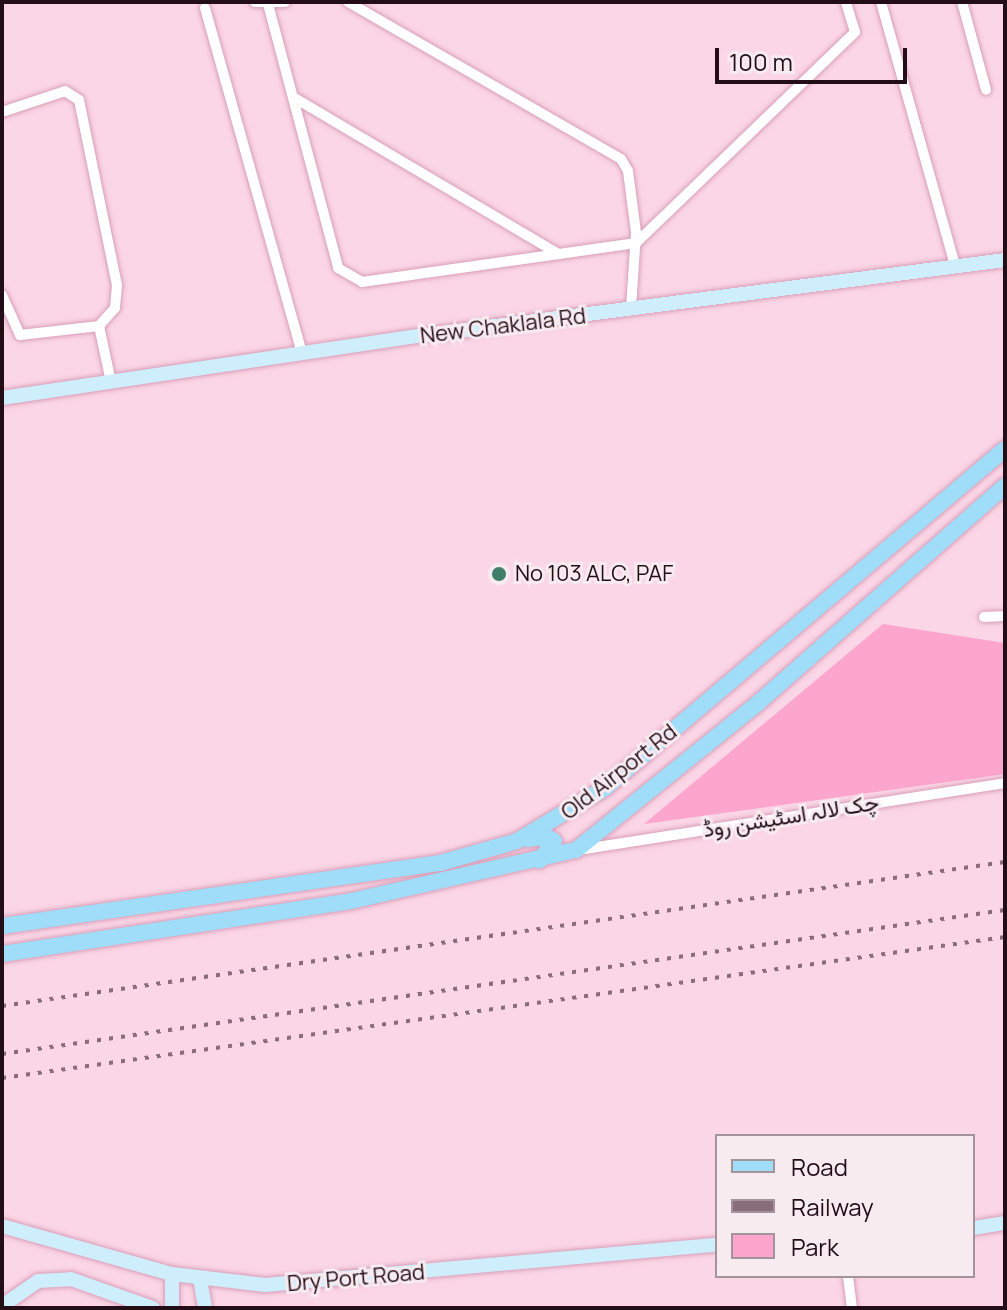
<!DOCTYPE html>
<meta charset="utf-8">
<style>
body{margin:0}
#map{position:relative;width:1007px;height:1310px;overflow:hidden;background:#fbd6e6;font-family:Manrope,Vazirmatn,sans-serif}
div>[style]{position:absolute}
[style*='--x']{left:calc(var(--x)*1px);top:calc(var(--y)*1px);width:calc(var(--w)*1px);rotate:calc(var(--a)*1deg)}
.green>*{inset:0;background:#fca5cd}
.roads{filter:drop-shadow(0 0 2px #d99fb9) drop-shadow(0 0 2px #d99fb9)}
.street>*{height:10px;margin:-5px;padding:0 5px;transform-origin:5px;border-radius:5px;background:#fff}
.secondary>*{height:14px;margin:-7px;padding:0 7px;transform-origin:7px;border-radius:7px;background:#cfeefc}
.primary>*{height:16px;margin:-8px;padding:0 8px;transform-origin:8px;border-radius:8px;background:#a0ddf9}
.rail>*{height:4px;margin-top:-2px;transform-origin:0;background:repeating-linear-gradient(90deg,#8a6d7a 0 4px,transparent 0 12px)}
.dots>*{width:22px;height:22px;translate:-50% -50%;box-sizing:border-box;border:4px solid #f8ebf0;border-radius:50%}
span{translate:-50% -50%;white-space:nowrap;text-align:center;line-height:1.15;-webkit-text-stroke:6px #f8ebf0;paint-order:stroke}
.street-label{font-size:22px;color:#230e18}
.poi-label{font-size:22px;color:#230e18}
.left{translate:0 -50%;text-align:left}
.frame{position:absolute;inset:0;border:4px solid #230e18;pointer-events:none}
.legend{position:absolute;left:715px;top:1134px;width:260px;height:144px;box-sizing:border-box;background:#f8ebf0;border:2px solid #a3939a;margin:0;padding:10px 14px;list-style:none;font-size:24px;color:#230e18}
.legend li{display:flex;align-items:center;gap:16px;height:40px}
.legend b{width:40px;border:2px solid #a3939a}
.scale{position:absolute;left:715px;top:48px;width:192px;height:36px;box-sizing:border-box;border:4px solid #230e18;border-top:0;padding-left:10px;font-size:24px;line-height:28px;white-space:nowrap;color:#230e18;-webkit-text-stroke:6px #f8ebf0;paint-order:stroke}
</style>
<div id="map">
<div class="green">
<i style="clip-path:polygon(883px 624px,1005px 643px,1005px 774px,644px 824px)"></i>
</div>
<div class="roads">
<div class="street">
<i style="--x:255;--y:2;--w:30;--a:0"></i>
<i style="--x:348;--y:2;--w:315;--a:29.9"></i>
<i style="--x:621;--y:159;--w:14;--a:60"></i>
<i style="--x:628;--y:171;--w:63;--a:82.6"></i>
<i style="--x:636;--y:233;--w:76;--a:93.8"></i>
<i style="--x:881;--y:2;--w:276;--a:74.3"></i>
<i style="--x:962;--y:2;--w:91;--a:74.7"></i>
<i style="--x:268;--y:4;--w:273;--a:75.1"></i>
<i style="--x:338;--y:268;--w:28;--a:30"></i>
<i style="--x:362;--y:282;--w:277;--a:-8.1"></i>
<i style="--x:636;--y:243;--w:304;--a:-43.9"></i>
<i style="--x:855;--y:32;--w:31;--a:-107"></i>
<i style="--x:205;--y:8;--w:358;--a:74.3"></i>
<i style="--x:293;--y:97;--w:309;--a:30.6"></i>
<i style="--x:2;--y:112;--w:66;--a:-18.4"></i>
<i style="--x:65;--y:91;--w:17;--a:33"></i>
<i style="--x:79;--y:100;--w:189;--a:78.4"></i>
<i style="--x:117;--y:285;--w:23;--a:95"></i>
<i style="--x:115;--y:308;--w:24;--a:132"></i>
<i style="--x:99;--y:326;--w:57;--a:77.9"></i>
<i style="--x:2;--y:295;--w:44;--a:65.8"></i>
<i style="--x:20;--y:335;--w:80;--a:-6.5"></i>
<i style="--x:984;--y:617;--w:21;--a:-3"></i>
<i style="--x:578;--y:850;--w:432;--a:-8.9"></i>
<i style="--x:848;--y:1276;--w:32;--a:83"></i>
</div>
<div class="secondary">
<i style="--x:2;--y:398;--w:429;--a:-8.5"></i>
<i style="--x:426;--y:335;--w:584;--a:-7.38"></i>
<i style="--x:2;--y:1226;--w:177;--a:15.8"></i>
<i style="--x:172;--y:1274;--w:94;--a:6.7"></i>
<i style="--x:265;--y:1285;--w:454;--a:-5.1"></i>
<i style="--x:973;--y:1228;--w:32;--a:-9"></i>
<i style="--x:200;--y:1279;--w:29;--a:80"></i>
<i style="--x:2;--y:1306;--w:44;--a:-34.8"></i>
<i style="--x:38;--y:1281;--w:33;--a:-3"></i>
<i style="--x:71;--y:1279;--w:87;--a:19.5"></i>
<i style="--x:172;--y:1308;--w:34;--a:-90"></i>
</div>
<div class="primary">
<i style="--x:527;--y:839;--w:20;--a:-6"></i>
<i style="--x:547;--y:837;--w:8;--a:30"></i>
<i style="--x:554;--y:841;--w:24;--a:126"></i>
<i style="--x:2;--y:926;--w:443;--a:-8.2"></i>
<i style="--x:440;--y:863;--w:80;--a:-15.9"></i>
<i style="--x:517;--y:841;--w:103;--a:-31.1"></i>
<i style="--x:605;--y:788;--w:524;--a:-40.28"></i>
<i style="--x:2;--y:954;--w:353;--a:-8.6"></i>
<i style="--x:351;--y:901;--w:231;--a:-12.8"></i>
<i style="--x:576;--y:850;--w:234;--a:-38.9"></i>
<i style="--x:758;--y:703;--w:329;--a:-41.3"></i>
</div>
</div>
<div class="rail">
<i style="--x:2;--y:1006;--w:1013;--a:-8.17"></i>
<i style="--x:2;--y:1054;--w:1013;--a:-8.17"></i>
<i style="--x:2;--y:1078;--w:1013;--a:-8"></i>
</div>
<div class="dots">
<i style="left:499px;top:574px;background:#407e6a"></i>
</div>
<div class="street-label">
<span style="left:503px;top:326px;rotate:-7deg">New Chaklala Rd</span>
<span style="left:619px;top:772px;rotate:-38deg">Old Airport Rd</span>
<span style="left:791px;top:816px;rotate:-9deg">چک لالہ اسٹیشن روڈ</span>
<span style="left:356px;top:1278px;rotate:-5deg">Dry Port Road</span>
</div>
<div class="poi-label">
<span class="left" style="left:515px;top:574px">No 103 ALC, PAF</span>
</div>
<div class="frame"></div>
<ul class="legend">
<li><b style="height:10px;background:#a0ddf9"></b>Road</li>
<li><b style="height:10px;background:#8a6d7a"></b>Railway</li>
<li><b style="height:22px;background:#fca5cd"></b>Park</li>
</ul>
<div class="scale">100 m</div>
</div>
